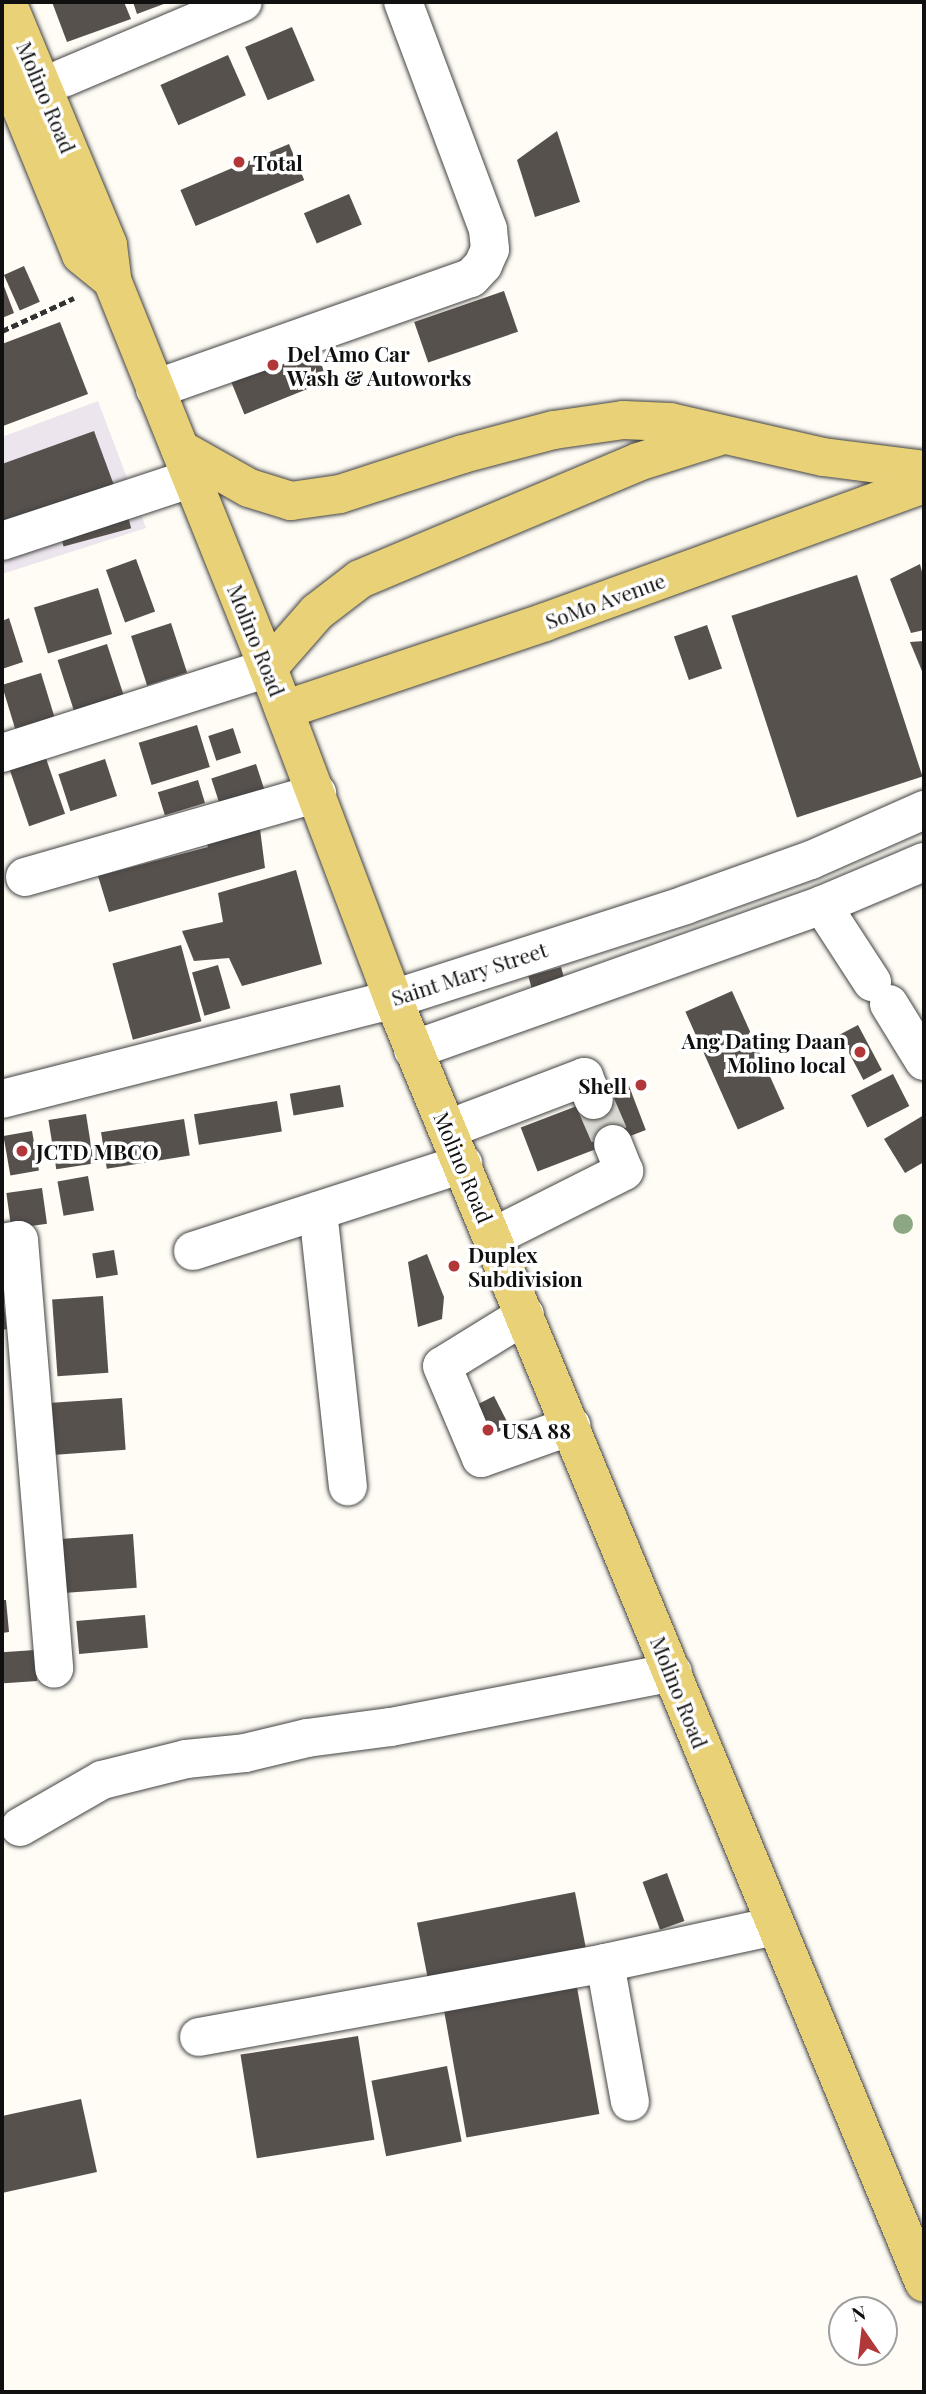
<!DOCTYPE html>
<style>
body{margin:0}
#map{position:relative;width:926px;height:2394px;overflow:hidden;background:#fefcf4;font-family:"Playfair Display",serif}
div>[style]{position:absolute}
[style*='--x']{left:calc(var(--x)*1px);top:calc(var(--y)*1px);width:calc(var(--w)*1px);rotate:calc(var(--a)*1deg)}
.industrial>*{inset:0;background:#ece5ed}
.building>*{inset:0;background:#57514d;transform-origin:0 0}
.minor-tunnel>*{height:38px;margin-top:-19px;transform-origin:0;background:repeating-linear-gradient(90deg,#dad9d2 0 38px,transparent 0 57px)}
.path>*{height:4.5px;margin-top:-2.25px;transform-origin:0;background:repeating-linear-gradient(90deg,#323232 0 7px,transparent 0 10.5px)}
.roads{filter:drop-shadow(0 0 2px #434343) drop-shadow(0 0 2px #434343)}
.minor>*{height:38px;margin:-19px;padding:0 19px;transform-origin:19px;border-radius:19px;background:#fff}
.major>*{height:38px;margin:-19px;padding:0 19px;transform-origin:19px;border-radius:19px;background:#e9d178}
.trees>*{width:20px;height:20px;margin:-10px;border-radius:50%;background:#8da783}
.dots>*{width:19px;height:19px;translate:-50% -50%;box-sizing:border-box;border:4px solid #fff;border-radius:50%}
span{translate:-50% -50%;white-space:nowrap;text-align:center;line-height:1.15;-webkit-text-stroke:7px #fff;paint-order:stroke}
.street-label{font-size:21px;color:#101010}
.poi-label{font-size:21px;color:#101010;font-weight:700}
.left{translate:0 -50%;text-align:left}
.right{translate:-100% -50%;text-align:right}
.frame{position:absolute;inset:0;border:4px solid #101010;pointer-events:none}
.north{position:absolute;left:828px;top:2296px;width:70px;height:70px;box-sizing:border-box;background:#fff;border:2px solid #9f9f9f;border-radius:50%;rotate:346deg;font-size:19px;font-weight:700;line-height:28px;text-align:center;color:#101010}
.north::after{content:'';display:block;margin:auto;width:24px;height:32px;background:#b13738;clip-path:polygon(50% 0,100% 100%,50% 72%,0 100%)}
</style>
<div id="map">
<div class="industrial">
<i style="clip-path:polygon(98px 401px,146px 528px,2px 574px,2px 437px)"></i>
</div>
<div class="building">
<i style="clip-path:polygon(52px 2px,124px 2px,131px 19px,67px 42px)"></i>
<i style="clip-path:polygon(133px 2px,169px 2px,137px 14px)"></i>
<i style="left:292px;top:27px;width:58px;height:51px;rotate:67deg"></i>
<i style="left:228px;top:55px;width:44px;height:74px;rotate:66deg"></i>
<i style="clip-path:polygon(557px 131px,580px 202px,535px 217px,517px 160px)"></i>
<i style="left:289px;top:144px;width:39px;height:118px;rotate:67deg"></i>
<i style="left:349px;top:194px;width:33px;height:49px;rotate:67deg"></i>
<i style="left:24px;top:266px;width:39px;height:22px;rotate:66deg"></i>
<i style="clip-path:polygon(2px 281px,14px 313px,2px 318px)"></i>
<i style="left:504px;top:291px;width:43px;height:95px;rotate:71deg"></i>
<i style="clip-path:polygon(60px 322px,88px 394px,3px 426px,2px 344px)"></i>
<i style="left:311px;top:339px;width:45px;height:90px;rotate:68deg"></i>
<i style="clip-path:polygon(94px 431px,115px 488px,2px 529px,2px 464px)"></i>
<i style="left:126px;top:509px;width:20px;height:70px;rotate:75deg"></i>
<i style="left:136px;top:559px;width:56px;height:32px;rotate:70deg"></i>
<i style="clip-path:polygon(920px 564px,924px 580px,924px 630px,911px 633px,890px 579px)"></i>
<i style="left:857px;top:575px;width:212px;height:132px;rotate:72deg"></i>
<i style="left:98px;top:588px;width:48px;height:67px;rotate:73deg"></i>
<i style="clip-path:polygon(9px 618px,23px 662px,2px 669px,2px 621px)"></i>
<i style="left:171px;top:623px;width:52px;height:42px;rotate:72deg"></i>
<i style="left:707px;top:625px;width:46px;height:35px;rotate:71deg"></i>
<i style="clip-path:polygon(924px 641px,924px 676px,910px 642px)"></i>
<i style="left:107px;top:644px;width:60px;height:52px;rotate:72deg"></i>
<i style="left:41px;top:673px;width:62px;height:41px;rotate:73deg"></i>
<i style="left:197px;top:725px;width:44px;height:61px;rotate:73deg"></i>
<i style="left:233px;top:728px;width:26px;height:26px;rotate:72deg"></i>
<i style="left:40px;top:741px;width:77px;height:38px;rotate:71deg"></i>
<i style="left:105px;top:759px;width:39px;height:49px;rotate:72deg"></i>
<i style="left:256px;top:764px;width:29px;height:47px;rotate:72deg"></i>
<i style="left:198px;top:780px;width:24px;height:42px;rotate:73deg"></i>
<i style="clip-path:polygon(259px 821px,265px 868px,109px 912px,98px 876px,208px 847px,203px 833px)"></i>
<i style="clip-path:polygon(296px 870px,322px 964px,242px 986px,229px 958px,194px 961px,182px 931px,223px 922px,218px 893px)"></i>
<i style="left:181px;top:945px;width:79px;height:71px;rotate:75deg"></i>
<i style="left:218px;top:965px;width:45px;height:27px;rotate:74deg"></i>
<i style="left:561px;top:967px;width:15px;height:34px;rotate:74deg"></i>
<i style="left:732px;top:991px;width:129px;height:51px;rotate:66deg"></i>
<i style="left:858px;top:1025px;width:51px;height:21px;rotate:62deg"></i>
<i style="left:893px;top:1074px;width:36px;height:47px;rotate:63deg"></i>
<i style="left:340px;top:1085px;width:22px;height:51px;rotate:80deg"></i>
<i style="left:629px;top:1086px;width:47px;height:116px;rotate:69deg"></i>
<i style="left:277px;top:1101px;width:31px;height:84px;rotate:81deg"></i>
<i style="left:86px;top:1114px;width:50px;height:38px;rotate:81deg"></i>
<i style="clip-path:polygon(924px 1115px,924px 1162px,905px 1173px,884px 1139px)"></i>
<i style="left:184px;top:1119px;width:37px;height:84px;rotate:81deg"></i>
<i style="left:32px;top:1131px;width:40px;height:29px;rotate:80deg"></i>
<i style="left:88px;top:1176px;width:35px;height:31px;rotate:80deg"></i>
<i style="left:42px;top:1188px;width:36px;height:36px;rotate:82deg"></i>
<i style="left:114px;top:1250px;width:25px;height:22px;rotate:81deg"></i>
<i style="clip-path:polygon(427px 1254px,444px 1297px,442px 1319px,418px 1327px,408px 1262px)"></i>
<i style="clip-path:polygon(2px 1291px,7px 1329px,2px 1330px)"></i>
<i style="left:103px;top:1296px;width:77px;height:51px;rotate:86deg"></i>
<i style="left:494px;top:1396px;width:45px;height:33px;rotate:63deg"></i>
<i style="left:122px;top:1398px;width:52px;height:77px;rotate:86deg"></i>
<i style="left:133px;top:1534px;width:54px;height:77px;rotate:86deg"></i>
<i style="clip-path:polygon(2px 1600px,6px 1600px,9px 1632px,2px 1633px)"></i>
<i style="left:145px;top:1615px;width:33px;height:69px;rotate:85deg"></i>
<i style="left:35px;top:1650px;width:31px;height:33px;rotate:86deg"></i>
<i style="left:667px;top:1873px;width:51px;height:26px;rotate:70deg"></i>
<i style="left:575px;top:1892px;width:61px;height:161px;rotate:79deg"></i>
<i style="left:577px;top:1987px;width:129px;height:135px;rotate:80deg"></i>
<i style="left:358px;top:2036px;width:105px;height:119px;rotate:81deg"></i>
<i style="left:447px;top:2066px;width:77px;height:77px;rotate:79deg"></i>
<i style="clip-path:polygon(81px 2099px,97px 2172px,2px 2193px,2px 2116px)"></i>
</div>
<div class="minor-tunnel">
<i style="--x:594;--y:1100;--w:48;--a:66.6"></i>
</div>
<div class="path">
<i style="--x:2;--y:331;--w:79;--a:-24.6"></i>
</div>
<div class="roads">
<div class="minor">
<i style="--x:63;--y:78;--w:195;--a:-22.9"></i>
<i style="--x:155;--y:389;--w:335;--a:-19.4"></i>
<i style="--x:471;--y:278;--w:18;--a:-47"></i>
<i style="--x:483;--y:265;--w:17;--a:-66"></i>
<i style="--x:490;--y:249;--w:20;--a:-96"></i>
<i style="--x:488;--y:229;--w:242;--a:-110.5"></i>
<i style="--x:2;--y:541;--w:200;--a:-18.3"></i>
<i style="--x:2;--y:753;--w:279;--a:-17.7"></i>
<i style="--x:25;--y:877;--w:304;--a:-16"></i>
<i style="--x:822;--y:905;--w:92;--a:57"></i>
<i style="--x:889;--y:1004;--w:67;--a:58.4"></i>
<i style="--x:413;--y:1050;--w:434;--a:-19.5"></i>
<i style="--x:822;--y:905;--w:111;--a:-22.9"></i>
<i style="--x:2;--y:1099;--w:404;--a:-14.3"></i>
<i style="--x:393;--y:999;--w:307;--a:-17.8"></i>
<i style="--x:685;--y:905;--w:134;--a:-19.7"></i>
<i style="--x:811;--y:860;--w:124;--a:-23.9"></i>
<i style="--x:448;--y:1129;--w:146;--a:-20.9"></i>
<i style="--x:584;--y:1077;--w:25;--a:67"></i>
<i style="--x:318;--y:1211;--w:277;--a:83.8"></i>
<i style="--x:493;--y:1237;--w:147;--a:-26.7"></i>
<i style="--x:624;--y:1171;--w:29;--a:-112"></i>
<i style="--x:2;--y:1243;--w:17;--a:-10"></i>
<i style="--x:19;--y:1240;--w:430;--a:85.3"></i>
<i style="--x:193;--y:1251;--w:284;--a:-17.9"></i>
<i style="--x:525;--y:1315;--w:97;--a:148.4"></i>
<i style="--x:442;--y:1366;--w:100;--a:67"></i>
<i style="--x:481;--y:1458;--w:96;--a:-19.6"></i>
<i style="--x:20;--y:1827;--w:95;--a:-29.8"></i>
<i style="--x:102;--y:1780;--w:87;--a:-14"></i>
<i style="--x:186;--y:1759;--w:59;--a:-5.8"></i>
<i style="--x:245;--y:1753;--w:64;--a:-13.6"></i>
<i style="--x:307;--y:1738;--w:85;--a:-7.5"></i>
<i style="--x:391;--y:1727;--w:287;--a:-11"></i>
<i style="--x:605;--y:1963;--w:141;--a:79.8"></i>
<i style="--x:199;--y:2037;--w:413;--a:-10.3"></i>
<i style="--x:605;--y:1963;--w:173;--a:-12.3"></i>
</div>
<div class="major">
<i style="--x:7;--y:2;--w:263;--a:67.4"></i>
<i style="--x:108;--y:245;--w:35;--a:83"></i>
<i style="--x:112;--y:280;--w:418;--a:68.1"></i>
<i style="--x:268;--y:668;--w:354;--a:69.3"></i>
<i style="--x:393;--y:999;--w:1389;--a:67.53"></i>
<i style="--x:2;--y:61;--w:209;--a:67.8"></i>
<i style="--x:81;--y:255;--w:40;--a:39"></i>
<i style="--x:180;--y:449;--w:79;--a:29.5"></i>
<i style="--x:249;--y:488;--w:44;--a:17.2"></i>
<i style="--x:291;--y:501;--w:49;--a:-8.1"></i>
<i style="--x:340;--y:494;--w:129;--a:-18"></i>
<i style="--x:463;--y:454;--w:94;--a:-14.8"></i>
<i style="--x:554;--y:430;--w:70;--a:-8.2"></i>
<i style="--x:623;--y:420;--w:47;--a:2.4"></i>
<i style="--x:670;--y:422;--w:157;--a:12.9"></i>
<i style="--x:823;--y:457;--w:102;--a:7.3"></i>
<i style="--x:268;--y:668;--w:74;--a:-48.8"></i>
<i style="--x:317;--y:612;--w:54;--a:-37.5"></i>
<i style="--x:360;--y:579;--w:302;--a:-22.8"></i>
<i style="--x:638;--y:462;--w:89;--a:-17.6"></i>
<i style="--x:284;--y:710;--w:275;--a:-18.6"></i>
<i style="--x:545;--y:622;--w:403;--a:-20"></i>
</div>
</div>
<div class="trees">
<i style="left:903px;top:1224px"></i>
</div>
<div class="dots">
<i style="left:239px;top:162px;background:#b13738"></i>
<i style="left:273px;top:365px;background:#b13738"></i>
<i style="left:860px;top:1052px;background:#b13738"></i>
<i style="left:641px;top:1085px;background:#b13738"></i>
<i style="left:22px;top:1151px;background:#b13738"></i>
<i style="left:454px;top:1266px;background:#b13738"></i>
<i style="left:488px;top:1430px;background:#b13738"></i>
</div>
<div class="street-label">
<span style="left:47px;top:97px;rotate:67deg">Molino Road</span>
<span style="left:605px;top:600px;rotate:-20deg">SoMo Avenue</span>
<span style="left:257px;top:640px;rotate:68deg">Molino Road</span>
<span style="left:469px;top:973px;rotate:-18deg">Saint Mary Street</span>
<span style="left:464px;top:1167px;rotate:67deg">Molino Road</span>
<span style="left:680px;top:1692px;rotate:68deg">Molino Road</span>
</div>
<div class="poi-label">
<span class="left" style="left:253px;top:162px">Total</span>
<span class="left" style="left:287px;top:365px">Del Amo Car<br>Wash &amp; Autoworks</span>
<span class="right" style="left:846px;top:1052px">Ang Dating Daan<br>Molino local</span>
<span class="right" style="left:627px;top:1085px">Shell</span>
<span class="left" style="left:36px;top:1151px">JCTD MBCO</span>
<span class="left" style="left:468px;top:1266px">Duplex<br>Subdivision</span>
<span class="left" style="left:502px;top:1430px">USA 88</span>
</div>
<div class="frame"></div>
<div class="north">N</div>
</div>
